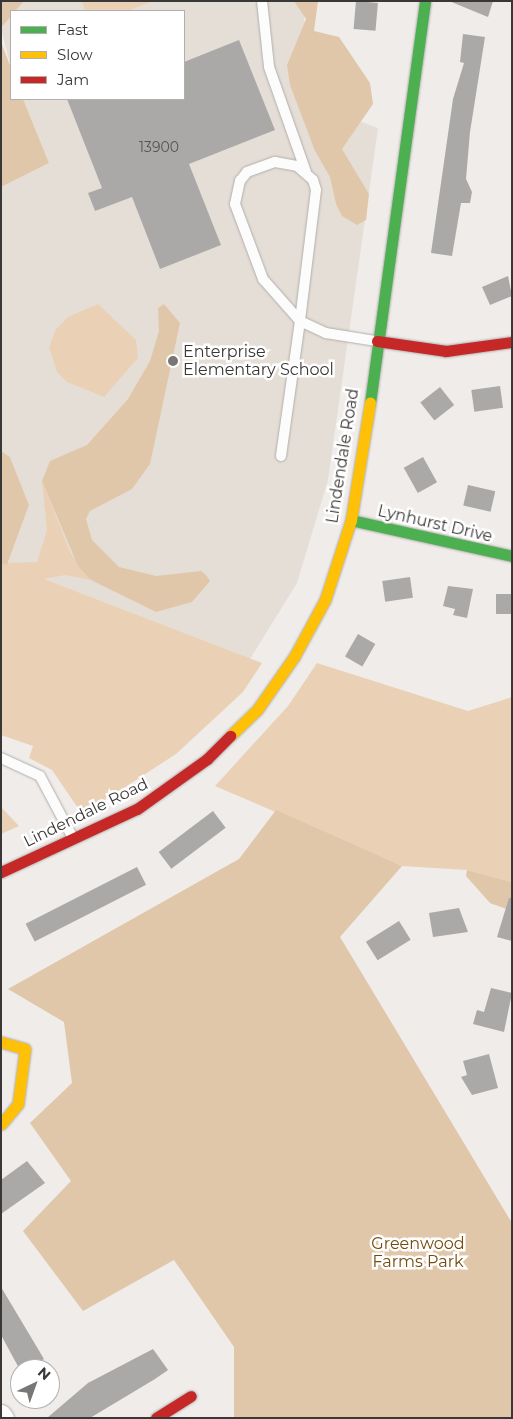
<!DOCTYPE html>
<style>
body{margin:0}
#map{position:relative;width:513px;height:1419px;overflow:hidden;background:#efece9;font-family:Montserrat,sans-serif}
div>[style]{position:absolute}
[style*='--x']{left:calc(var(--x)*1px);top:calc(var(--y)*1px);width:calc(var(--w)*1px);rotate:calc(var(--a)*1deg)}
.built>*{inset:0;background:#e5ded6}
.green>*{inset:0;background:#ead1b6}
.forest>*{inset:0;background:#e0c7aa}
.building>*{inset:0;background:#aba9a7;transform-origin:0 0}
.roads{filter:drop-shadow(0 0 1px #b1aeac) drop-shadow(0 0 1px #b1aeac)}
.lane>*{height:10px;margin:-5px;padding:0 5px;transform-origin:5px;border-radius:5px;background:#fdfcfc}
.street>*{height:19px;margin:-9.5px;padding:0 9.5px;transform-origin:9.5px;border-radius:9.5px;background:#fdfcfc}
.fast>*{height:11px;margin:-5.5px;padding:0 5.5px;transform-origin:5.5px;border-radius:5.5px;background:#4caf50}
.slow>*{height:11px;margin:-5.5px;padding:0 5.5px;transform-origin:5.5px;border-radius:5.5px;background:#ffc107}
.jam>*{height:11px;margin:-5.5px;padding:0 5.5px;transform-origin:5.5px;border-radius:5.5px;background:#c62828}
.dots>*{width:14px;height:14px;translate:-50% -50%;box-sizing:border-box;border:2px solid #fff;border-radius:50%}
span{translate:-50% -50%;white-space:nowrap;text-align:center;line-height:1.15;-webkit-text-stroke:5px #fff;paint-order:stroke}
.number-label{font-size:14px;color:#565452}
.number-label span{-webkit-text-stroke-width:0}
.poi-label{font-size:16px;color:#3a3836}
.left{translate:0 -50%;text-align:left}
.street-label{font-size:16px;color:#3a3836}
.park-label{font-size:16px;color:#754a0f}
.frame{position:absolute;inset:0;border:2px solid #3a3836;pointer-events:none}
.legend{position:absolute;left:10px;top:10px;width:175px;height:90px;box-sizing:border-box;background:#fff;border:1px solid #b0afaf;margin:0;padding:6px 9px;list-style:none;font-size:15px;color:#3a3836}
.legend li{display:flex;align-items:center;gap:10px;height:25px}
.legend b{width:25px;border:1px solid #b0afaf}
.north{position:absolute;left:10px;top:1359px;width:50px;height:50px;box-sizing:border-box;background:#fff;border:1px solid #b0afaf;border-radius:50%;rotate:42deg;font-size:14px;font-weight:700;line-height:20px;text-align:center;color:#3a3836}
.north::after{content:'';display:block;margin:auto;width:18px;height:22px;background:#797775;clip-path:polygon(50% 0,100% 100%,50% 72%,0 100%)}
</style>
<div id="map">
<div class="built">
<i style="clip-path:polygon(24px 1px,303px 1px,310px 103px,378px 128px,328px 480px,297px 583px,250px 659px,7px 565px,29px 505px,10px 457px,1px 451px,1px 187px,49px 163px,23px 99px,184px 99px,184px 11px,16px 11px)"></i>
<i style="clip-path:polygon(11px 16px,11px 68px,1px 28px)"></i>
</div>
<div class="green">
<i style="clip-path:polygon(82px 1px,153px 1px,128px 11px,85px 11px)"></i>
<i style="clip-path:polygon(98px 304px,136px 340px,138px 358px,104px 397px,67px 382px,57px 372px,49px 347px,56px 329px,68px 317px)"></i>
<i style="clip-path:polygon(42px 481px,71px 554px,91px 580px,65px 575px,44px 579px,262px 663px,243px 692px,176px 754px,88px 811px,78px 808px,52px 770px,29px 758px,33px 746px,1px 735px,1px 563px,37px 562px,47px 530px)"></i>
<i style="clip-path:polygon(317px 663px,468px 711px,512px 697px,512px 882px,467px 870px,402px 866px,215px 786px,288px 706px)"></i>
<i style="clip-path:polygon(1px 807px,19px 826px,1px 834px)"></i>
</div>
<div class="forest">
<i style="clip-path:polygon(1px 1px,24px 1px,1px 28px)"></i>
<i style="clip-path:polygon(294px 1px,318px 1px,314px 31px,339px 37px,370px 83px,373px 104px,342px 149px,369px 194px,366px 220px,357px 225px,342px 216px,336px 204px,330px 177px,315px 151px,290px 85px,287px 65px,306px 19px)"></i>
<i style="clip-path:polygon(1px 42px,11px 68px,11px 99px,23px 99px,49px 163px,1px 187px)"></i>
<i style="clip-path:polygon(164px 304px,180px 323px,150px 464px,132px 489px,90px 511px,86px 519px,92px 540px,119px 567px,156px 576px,201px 571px,206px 575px,210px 581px,192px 602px,156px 612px,91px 580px,78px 566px,42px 481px,50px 461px,87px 445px,128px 399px,150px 361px,159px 331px,158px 308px)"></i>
<i style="clip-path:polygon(1px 451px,10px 457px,29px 505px,7px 565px,1px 563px)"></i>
<i style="clip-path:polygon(276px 810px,402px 866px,340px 937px,512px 1223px,512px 1418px,234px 1418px,234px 1347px,174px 1260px,83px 1311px,23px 1231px,71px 1181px,30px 1123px,72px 1083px,64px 1022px,8px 989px,239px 859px)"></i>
<i style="clip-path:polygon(467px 870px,512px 882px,512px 911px,490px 903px,466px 876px)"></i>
</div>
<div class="building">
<i style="left:356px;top:1px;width:22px;height:28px;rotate:5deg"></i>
<i style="clip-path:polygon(449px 1px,493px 1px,488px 17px)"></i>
<i style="clip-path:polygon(463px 34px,485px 37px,470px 132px,466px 179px,472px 192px,470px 203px,461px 203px,452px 256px,431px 253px,453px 99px,464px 63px,460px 62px)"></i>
<i style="clip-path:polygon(239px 40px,275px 130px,189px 164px,221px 245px,160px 269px,132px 197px,95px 211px,88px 193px,102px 188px,67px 99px,184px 99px,184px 62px)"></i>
<i style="clip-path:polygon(508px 276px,512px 296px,490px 305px,482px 287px)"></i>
<i style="left:500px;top:386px;width:22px;height:29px;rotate:82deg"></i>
<i style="left:440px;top:387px;width:23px;height:25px;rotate:52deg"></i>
<i style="left:423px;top:457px;width:29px;height:22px;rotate:61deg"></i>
<i style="left:468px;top:485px;width:28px;height:21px;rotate:13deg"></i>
<i style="left:410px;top:577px;width:21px;height:28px;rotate:82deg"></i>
<i style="clip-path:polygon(448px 586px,473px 589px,467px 618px,453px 615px,455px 609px,443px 606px)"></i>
<i style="left:496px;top:594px;width:16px;height:20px"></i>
<i style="left:358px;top:634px;width:20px;height:26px;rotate:30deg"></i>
<i style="left:213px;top:811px;width:21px;height:68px;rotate:53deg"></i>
<i style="left:137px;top:867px;width:20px;height:125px;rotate:63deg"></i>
<i style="clip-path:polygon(509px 898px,512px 898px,512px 941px,497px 937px)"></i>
<i style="clip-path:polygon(459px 908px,468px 932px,433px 937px,429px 913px)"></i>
<i style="left:399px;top:921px;width:22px;height:39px;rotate:58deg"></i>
<i style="clip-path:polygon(491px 988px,512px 993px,504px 1032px,473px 1024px,477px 1010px,484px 1012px)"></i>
<i style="clip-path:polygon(489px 1054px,498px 1088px,472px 1095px,461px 1077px,467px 1075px,463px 1061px)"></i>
<i style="clip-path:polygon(27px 1161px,45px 1183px,1px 1214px,1px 1180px)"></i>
<i style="clip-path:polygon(1px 1287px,44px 1359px,28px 1369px,20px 1370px,1px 1335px)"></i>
<i style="clip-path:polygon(153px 1349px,168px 1370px,155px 1379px,90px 1418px,47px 1418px,88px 1383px)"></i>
</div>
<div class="roads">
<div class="lane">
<i style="--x:262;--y:1;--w:66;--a:83.9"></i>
<i style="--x:269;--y:67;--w:111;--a:70.6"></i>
<i style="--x:275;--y:162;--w:22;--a:10"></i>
<i style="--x:297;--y:166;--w:21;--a:41"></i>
<i style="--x:313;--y:180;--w:10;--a:73"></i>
<i style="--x:316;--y:190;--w:132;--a:97"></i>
<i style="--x:300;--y:321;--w:56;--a:-131.4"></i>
<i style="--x:263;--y:279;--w:80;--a:-110.5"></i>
<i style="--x:235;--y:204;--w:24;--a:-78"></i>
<i style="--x:240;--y:181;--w:11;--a:-52"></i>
<i style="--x:247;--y:172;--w:30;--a:-20"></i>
<i style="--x:281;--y:456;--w:136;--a:-82"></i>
<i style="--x:300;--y:321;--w:29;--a:25"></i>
<i style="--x:326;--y:333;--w:51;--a:9.1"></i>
<i style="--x:1;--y:758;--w:43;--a:24.8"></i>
<i style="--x:40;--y:776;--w:70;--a:62"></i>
</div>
<div class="street">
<i style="--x:1;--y:1414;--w:5;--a:53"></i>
</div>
<div class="fast">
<i style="--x:370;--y:403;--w:406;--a:-82.2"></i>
<i style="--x:351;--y:520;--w:165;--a:12.6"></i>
</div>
<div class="slow">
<i style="--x:230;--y:736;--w:37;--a:-44"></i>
<i style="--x:257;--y:710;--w:65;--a:-55.1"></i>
<i style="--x:294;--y:657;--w:65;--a:-61.5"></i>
<i style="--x:325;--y:600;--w:84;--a:-72"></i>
<i style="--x:351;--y:520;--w:119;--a:-80.8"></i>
<i style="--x:1;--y:1042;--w:25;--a:16"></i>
<i style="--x:25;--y:1049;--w:55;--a:97.3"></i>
<i style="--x:18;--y:1104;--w:26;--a:130"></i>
</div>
<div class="jam">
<i style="--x:377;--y:341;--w:70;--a:8.2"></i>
<i style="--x:446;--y:351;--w:67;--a:-7.8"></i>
<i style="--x:1;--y:872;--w:150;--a:-24.9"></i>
<i style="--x:137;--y:809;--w:86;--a:-35.5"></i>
<i style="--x:207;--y:759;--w:33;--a:-45"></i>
<i style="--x:156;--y:1418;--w:41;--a:-32.2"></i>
</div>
</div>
<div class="dots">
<i style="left:173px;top:361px;background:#797775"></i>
</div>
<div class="number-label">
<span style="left:159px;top:147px">13900</span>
</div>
<div class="poi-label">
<span class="left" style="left:183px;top:361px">Enterprise<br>Elementary School</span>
</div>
<div class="street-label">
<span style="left:343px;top:456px;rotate:-81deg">Lindendale Road</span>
<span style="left:435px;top:524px;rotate:13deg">Lynhurst Drive</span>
<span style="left:86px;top:813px;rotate:-26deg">Lindendale Road</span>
</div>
<div class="park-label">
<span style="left:418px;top:1253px">Greenwood<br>Farms Park</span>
</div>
<div class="frame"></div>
<ul class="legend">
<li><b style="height:6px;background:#4caf50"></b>Fast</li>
<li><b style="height:6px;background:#ffc107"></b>Slow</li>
<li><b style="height:6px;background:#c62828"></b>Jam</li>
</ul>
<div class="north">N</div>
</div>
